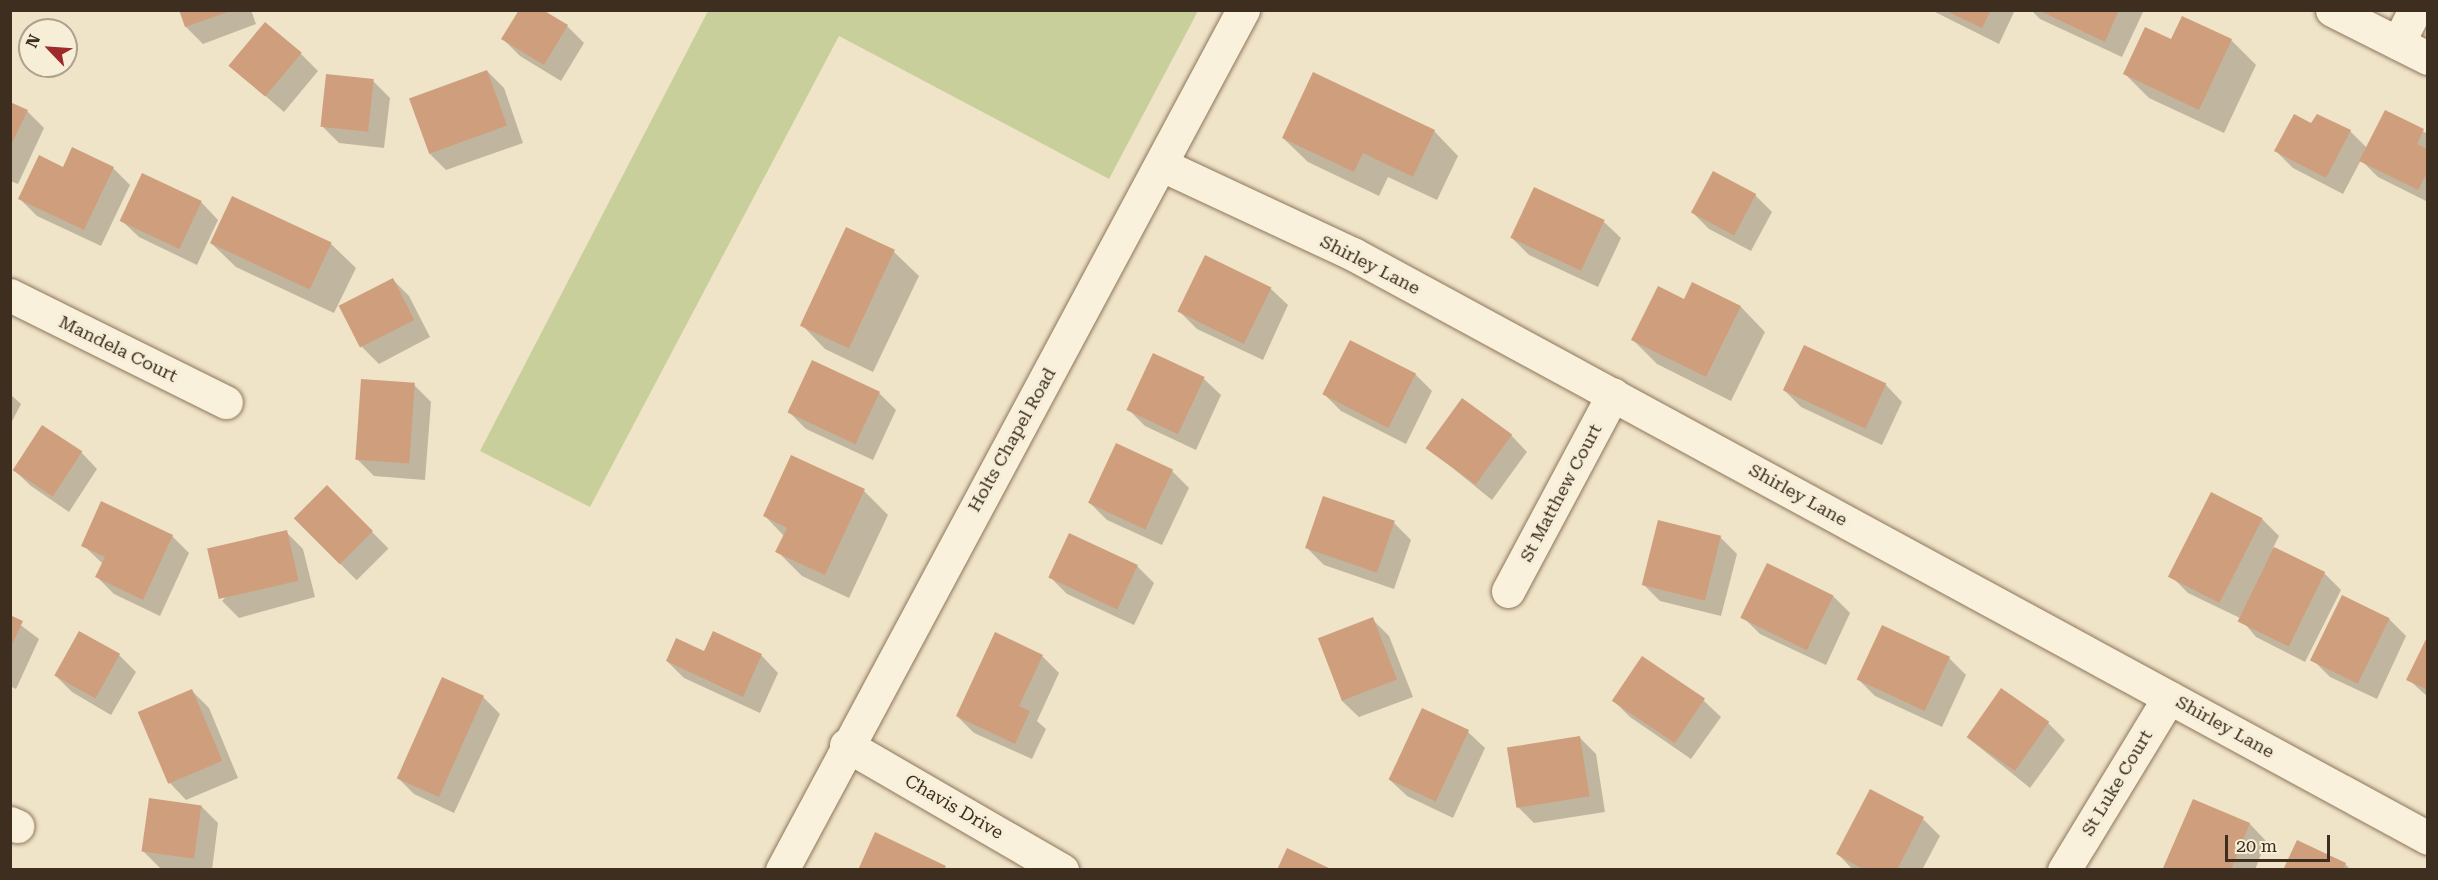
<!DOCTYPE html>
<style>
body{margin:0}
#map{position:relative;width:2438px;height:880px;overflow:hidden;background:#f0e4c8;font-family:"Roboto Serif",serif}
div>[style]{position:absolute}
[style*='--x']{left:calc(var(--x)*1px);top:calc(var(--y)*1px);width:calc(var(--w)*1px);rotate:calc(var(--a)*1deg)}
.green>*{inset:0;background:#c9cf9b}
.shadow>*{inset:0;background:#0003;transform-origin:0 0}
.building>*{inset:0;background:#cf9f7d;transform-origin:0 0}
.roads{filter:drop-shadow(0 0 2px #8d765c) drop-shadow(0 0 2px #8d765c)}
.minor>*{height:33px;margin:-16.5px;padding:0 16.5px;transform-origin:16.5px;border-radius:16.5px;background:#faf1dc}
span{translate:-50% -50%;white-space:nowrap;text-align:center;line-height:1.15;-webkit-text-stroke:6px #f7eed8;paint-order:stroke}
.street-label{font-size:18px;color:#3d2e20}
.frame{position:absolute;inset:0;border:12px solid #3d2e20;pointer-events:none}
.north{position:absolute;left:18px;top:18px;width:60px;height:60px;box-sizing:border-box;background:#f7eed8;border:2px solid #ada18e;border-radius:50%;rotate:295deg;font-size:16px;font-weight:700;line-height:24px;text-align:center;color:#3d2e20}
.north::after{content:'';display:block;margin:auto;width:21px;height:27px;background:#9e2a2b;clip-path:polygon(50% 0,100% 100%,50% 72%,0 100%)}
.scale{position:absolute;left:2225px;top:835px;width:105px;height:27px;box-sizing:border-box;border:3px solid #3d2e20;border-top:0;padding-left:8px;font-size:18px;line-height:21px;white-space:nowrap;color:#3d2e20;-webkit-text-stroke:4px #f7eed8;paint-order:stroke}
</style>
<div id="map">
<div class="green">
<i style="clip-path:polygon(708px 11px,1198px 11px,1109px 179px,839px 36px,590px 507px,480px 451px)"></i>
</div>
<div class="shadow">
<i style="clip-path:polygon(181px 10px,251px 10px,256px 24px,203px 44px,186px 27px)"></i>
<i style="clip-path:polygon(1931px 10px,2015px 10px,1999px 44px)"></i>
<i style="clip-path:polygon(2031px 10px,2144px 10px,2122px 57px,2040px 19px)"></i>
<i style="clip-path:polygon(567px 26px,584px 43px,561px 81px,520px 56px,503px 39px)"></i>
<i style="clip-path:polygon(2231px 40px,2256px 65px,2224px 133px,2149px 98px,2125px 74px,2172px 41px)"></i>
<i style="clip-path:polygon(301px 54px,318px 71px,284px 112px,231px 66px)"></i>
<i style="clip-path:polygon(487px 71px,504px 88px,523px 143px,446px 170px,429px 153px)"></i>
<i style="clip-path:polygon(373px 81px,390px 98px,384px 148px,339px 143px,322px 126px)"></i>
<i style="clip-path:polygon(10px 104px,27px 111px,44px 128px,18px 184px,10px 181px)"></i>
<i style="clip-path:polygon(2386px 112px,2428px 134px,2428px 202px,2378px 177px,2361px 160px,2343px 194px,2293px 168px,2276px 151px,2312px 125px,2350px 131px,2367px 148px)"></i>
<i style="clip-path:polygon(1434px 131px,1458px 156px,1437px 200px,1388px 177px,1379px 196px,1308px 162px,1283px 138px)"></i>
<i style="clip-path:polygon(113px 168px,130px 185px,101px 246px,37px 216px,20px 199px)"></i>
<i style="clip-path:polygon(143px 175px,202px 203px,218px 220px,197px 265px,139px 237px,122px 221px)"></i>
<i style="clip-path:polygon(1755px 195px,1772px 212px,1751px 251px,1709px 229px,1692px 212px)"></i>
<i style="clip-path:polygon(1604px 222px,1621px 238px,1598px 287px,1529px 255px,1512px 238px)"></i>
<i style="clip-path:polygon(847px 229px,894px 252px,919px 276px,873px 372px,825px 349px,801px 324px)"></i>
<i style="clip-path:polygon(211px 243px,331px 244px,356px 268px,334px 313px,236px 267px)"></i>
<i style="clip-path:polygon(392px 279px,409px 296px,430px 337px,379px 364px,362px 347px)"></i>
<i style="clip-path:polygon(1693px 284px,1741px 307px,1765px 332px,1731px 401px,1657px 364px,1633px 340px,1684px 301px)"></i>
<i style="clip-path:polygon(1271px 289px,1288px 305px,1263px 360px,1197px 329px,1180px 312px)"></i>
<i style="clip-path:polygon(1804px 347px,1886px 385px,1902px 402px,1882px 445px,1801px 407px,1784px 390px)"></i>
<i style="clip-path:polygon(1415px 374px,1432px 391px,1406px 444px,1341px 411px,1324px 394px)"></i>
<i style="clip-path:polygon(1204px 379px,1221px 395px,1196px 450px,1145px 426px,1128px 409px)"></i>
<i style="clip-path:polygon(414px 385px,431px 402px,425px 480px,374px 476px,357px 459px)"></i>
<i style="clip-path:polygon(879px 393px,896px 410px,873px 460px,806px 429px,789px 412px)"></i>
<i style="clip-path:polygon(10px 394px,21px 404px,10px 425px)"></i>
<i style="clip-path:polygon(1511px 435px,1527px 452px,1492px 500px,1428px 448px)"></i>
<i style="clip-path:polygon(81px 452px,97px 469px,69px 512px,31px 486px,14px 470px)"></i>
<i style="clip-path:polygon(1172px 471px,1189px 488px,1162px 545px,1107px 520px,1090px 503px)"></i>
<i style="left:327px;top:487px;width:87px;height:45px;rotate:45deg"></i>
<i style="clip-path:polygon(864px 491px,888px 515px,849px 598px,802px 576px,777px 551px,784px 536px,765px 516px)"></i>
<i style="clip-path:polygon(2262px 519px,2279px 536px,2273px 548px,2324px 573px,2341px 590px,2305px 662px,2256px 637px,2240px 618px,2188px 593px,2171px 576px)"></i>
<i style="clip-path:polygon(1394px 523px,1411px 540px,1394px 589px,1324px 565px,1307px 548px)"></i>
<i style="clip-path:polygon(286px 532px,303px 549px,315px 597px,239px 618px,222px 601px)"></i>
<i style="clip-path:polygon(172px 536px,189px 553px,160px 616px,114px 594px,97px 577px,103px 564px,83px 545px)"></i>
<i style="clip-path:polygon(1720px 537px,1737px 554px,1721px 616px,1660px 601px,1643px 584px)"></i>
<i style="clip-path:polygon(1137px 566px,1154px 583px,1134px 625px,1067px 594px,1050px 577px)"></i>
<i style="clip-path:polygon(1833px 596px,1850px 613px,1826px 665px,1760px 634px,1743px 617px)"></i>
<i style="clip-path:polygon(10px 617px,39px 639px,16px 689px,10px 686px)"></i>
<i style="clip-path:polygon(1372px 619px,1389px 636px,1413px 697px,1359px 717px,1342px 701px,1319px 639px)"></i>
<i style="clip-path:polygon(2389px 619px,2406px 636px,2377px 699px,2330px 677px,2313px 660px)"></i>
<i style="clip-path:polygon(714px 633px,762px 656px,778px 673px,760px 713px,684px 678px,667px 661px,705px 653px)"></i>
<i style="clip-path:polygon(2428px 638px,2428px 697px,2408px 679px)"></i>
<i style="clip-path:polygon(119px 655px,136px 672px,111px 715px,72px 692px,56px 676px)"></i>
<i style="clip-path:polygon(1042px 656px,1059px 673px,1037px 721px,1046px 729px,1032px 759px,974px 733px,957px 716px)"></i>
<i style="clip-path:polygon(1642px 658px,1704px 701px,1721px 717px,1691px 759px,1630px 717px,1613px 700px)"></i>
<i style="clip-path:polygon(1949px 658px,1966px 675px,1942px 727px,1875px 696px,1858px 679px)"></i>
<i style="clip-path:polygon(192px 691px,209px 708px,238px 778px,186px 800px,170px 783px)"></i>
<i style="clip-path:polygon(483px 697px,500px 714px,454px 813px,414px 794px,397px 777px)"></i>
<i style="clip-path:polygon(1423px 710px,1468px 732px,1485px 748px,1453px 818px,1407px 796px,1390px 780px)"></i>
<i style="clip-path:polygon(2048px 723px,2065px 740px,2030px 788px,1967px 737px)"></i>
<i style="clip-path:polygon(1579px 737px,1596px 754px,1605px 812px,1534px 823px,1517px 806px)"></i>
<i style="clip-path:polygon(1871px 791px,1923px 819px,1940px 836px,1922px 870px,1853px 870px,1838px 854px)"></i>
<i style="clip-path:polygon(2193px 801px,2250px 824px,2266px 841px,2255px 870px,2165px 868px)"></i>
<i style="clip-path:polygon(201px 806px,218px 823px,212px 870px,160px 868px,143px 851px)"></i>
<i style="clip-path:polygon(2345px 864px,2351px 870px,2285px 870px)"></i>
</div>
<div class="building">
<i style="clip-path:polygon(179px 10px,231px 10px,231px 11px,185px 27px)"></i>
<i style="clip-path:polygon(519px 10px,543px 10px,568px 25px,544px 65px,501px 39px)"></i>
<i style="clip-path:polygon(1944px 10px,1991px 10px,1982px 28px)"></i>
<i style="clip-path:polygon(2038px 10px,2119px 10px,2105px 42px)"></i>
<i style="clip-path:polygon(2182px 16px,2232px 39px,2199px 110px,2123px 74px,2145px 27px,2171px 39px)"></i>
<i style="left:265px;top:22px;width:48px;height:57px;rotate:40deg"></i>
<i style="left:487px;top:70px;width:59px;height:83px;rotate:70deg"></i>
<i style="clip-path:polygon(1313px 72px,1435px 130px,1413px 177px,1363px 153px,1354px 172px,1282px 138px)"></i>
<i style="left:326px;top:74px;width:48px;height:53px;rotate:6deg"></i>
<i style="clip-path:polygon(10px 102px,28px 110px,10px 147px)"></i>
<i style="clip-path:polygon(2385px 110px,2424px 129px,2417px 144px,2428px 149px,2428px 171px,2418px 190px,2359px 161px)"></i>
<i style="clip-path:polygon(2294px 114px,2311px 123px,2317px 114px,2351px 130px,2326px 178px,2274px 151px)"></i>
<i style="clip-path:polygon(72px 147px,114px 167px,84px 230px,18px 199px,39px 155px,63px 167px)"></i>
<i style="left:1713px;top:171px;width:49px;height:47px;rotate:28deg"></i>
<i style="left:142px;top:173px;width:66px;height:53px;rotate:25deg"></i>
<i style="left:1534px;top:187px;width:78px;height:56px;rotate:25deg"></i>
<i style="left:232px;top:196px;width:110px;height:52px;rotate:25deg"></i>
<i style="left:846px;top:227px;width:54px;height:109px;rotate:25deg"></i>
<i style="left:1205px;top:255px;width:74px;height:63px;rotate:26deg"></i>
<i style="left:393px;top:278px;width:47px;height:61px;rotate:63deg"></i>
<i style="clip-path:polygon(1692px 282px,1741px 306px,1706px 377px,1631px 340px,1658px 286px,1684px 299px)"></i>
<i style="left:1350px;top:340px;width:74px;height:61px;rotate:27deg"></i>
<i style="left:1804px;top:345px;width:91px;height:50px;rotate:25deg"></i>
<i style="left:1153px;top:353px;width:57px;height:63px;rotate:25deg"></i>
<i style="left:812px;top:360px;width:75px;height:58px;rotate:25deg"></i>
<i style="left:361px;top:379px;width:54px;height:81px;rotate:4deg"></i>
<i style="left:1462px;top:398px;width:62px;height:62px;rotate:36deg"></i>
<i style="left:42px;top:425px;width:48px;height:54px;rotate:33deg"></i>
<i style="left:1116px;top:443px;width:63px;height:66px;rotate:25deg"></i>
<i style="clip-path:polygon(791px 455px,865px 489px,825px 575px,775px 552px,787px 528px,763px 516px)"></i>
<i style="left:327px;top:485px;width:65px;height:47px;rotate:45deg"></i>
<i style="left:2211px;top:492px;width:58px;height:95px;rotate:27deg"></i>
<i style="left:1323px;top:496px;width:76px;height:55px;rotate:19deg"></i>
<i style="clip-path:polygon(101px 501px,173px 535px,143px 600px,95px 577px,105px 557px,81px 546px)"></i>
<i style="left:1658px;top:520px;width:65px;height:67px;rotate:14deg"></i>
<i style="left:287px;top:530px;width:52px;height:82px;rotate:77deg"></i>
<i style="left:1069px;top:533px;width:76px;height:49px;rotate:25deg"></i>
<i style="left:2274px;top:547px;width:57px;height:83px;rotate:26deg"></i>
<i style="left:1767px;top:563px;width:74px;height:61px;rotate:26deg"></i>
<i style="left:2342px;top:595px;width:53px;height:73px;rotate:26deg"></i>
<i style="clip-path:polygon(10px 615px,23px 621px,10px 649px)"></i>
<i style="left:1373px;top:617px;width:67px;height:59px;rotate:69deg"></i>
<i style="left:1882px;top:625px;width:75px;height:60px;rotate:25deg"></i>
<i style="left:79px;top:631px;width:47px;height:51px;rotate:29deg"></i>
<i style="clip-path:polygon(713px 631px,762px 654px,743px 697px,666px 661px,676px 638px,704px 651px)"></i>
<i style="clip-path:polygon(995px 632px,1043px 655px,1019px 706px,1030px 711px,1015px 744px,956px 716px)"></i>
<i style="clip-path:polygon(2428px 635px,2428px 690px,2406px 680px)"></i>
<i style="left:1642px;top:656px;width:76px;height:54px;rotate:34deg"></i>
<i style="left:442px;top:677px;width:46px;height:111px;rotate:24deg"></i>
<i style="left:2001px;top:688px;width:59px;height:60px;rotate:35deg"></i>
<i style="left:192px;top:689px;width:78px;height:59px;rotate:67deg"></i>
<i style="left:1422px;top:708px;width:52px;height:79px;rotate:25deg"></i>
<i style="left:1580px;top:736px;width:61px;height:74px;rotate:81deg"></i>
<i style="clip-path:polygon(1870px 789px,1924px 817px,1897px 870px,1864px 870px,1836px 854px)"></i>
<i style="left:149px;top:798px;width:53px;height:54px;rotate:8deg"></i>
<i style="clip-path:polygon(2193px 799px,2250px 823px,2231px 870px,2163px 868px)"></i>
<i style="clip-path:polygon(875px 832px,946px 866px,944px 870px,858px 870px)"></i>
<i style="clip-path:polygon(2297px 840px,2346px 863px,2343px 870px,2283px 870px)"></i>
<i style="clip-path:polygon(1287px 848px,1333px 870px,1277px 870px)"></i>
</div>
<div class="roads">
<div class="minor">
<i style="--x:2332;--y:10;--w:107;--a:26.6"></i>
<i style="--x:2398;--y:43;--w:37;--a:-63"></i>
<i style="--x:1162;--y:165;--w:211;--a:25"></i>
<i style="--x:1353;--y:254;--w:1223;--a:28.51"></i>
<i style="--x:10;--y:295;--w:241;--a:26.4"></i>
<i style="--x:1508;--y:591;--w:223;--a:-61.9"></i>
<i style="--x:846;--y:745;--w:250;--a:30.1"></i>
<i style="--x:10;--y:823;--w:8;--a:23"></i>
<i style="--x:782;--y:870;--w:976;--a:-61.81"></i>
<i style="--x:2064;--y:870;--w:202;--a:-58.7"></i>
</div>
</div>
<div class="street-label">
<span style="left:1370px;top:265px;rotate:27deg">Shirley Lane</span>
<span style="left:118px;top:349px;rotate:26deg">Mandela Court</span>
<span style="left:1012px;top:440px;rotate:-61deg">Holts Chapel Road</span>
<span style="left:1561px;top:493px;rotate:-62deg">St Matthew Court</span>
<span style="left:1798px;top:495px;rotate:29deg">Shirley Lane</span>
<span style="left:2225px;top:727px;rotate:29deg">Shirley Lane</span>
<span style="left:2117px;top:783px;rotate:-59deg">St Luke Court</span>
<span style="left:954px;top:807px;rotate:30deg">Chavis Drive</span>
</div>
<div class="frame"></div>
<div class="north">N</div>
<div class="scale">20 m</div>
</div>
